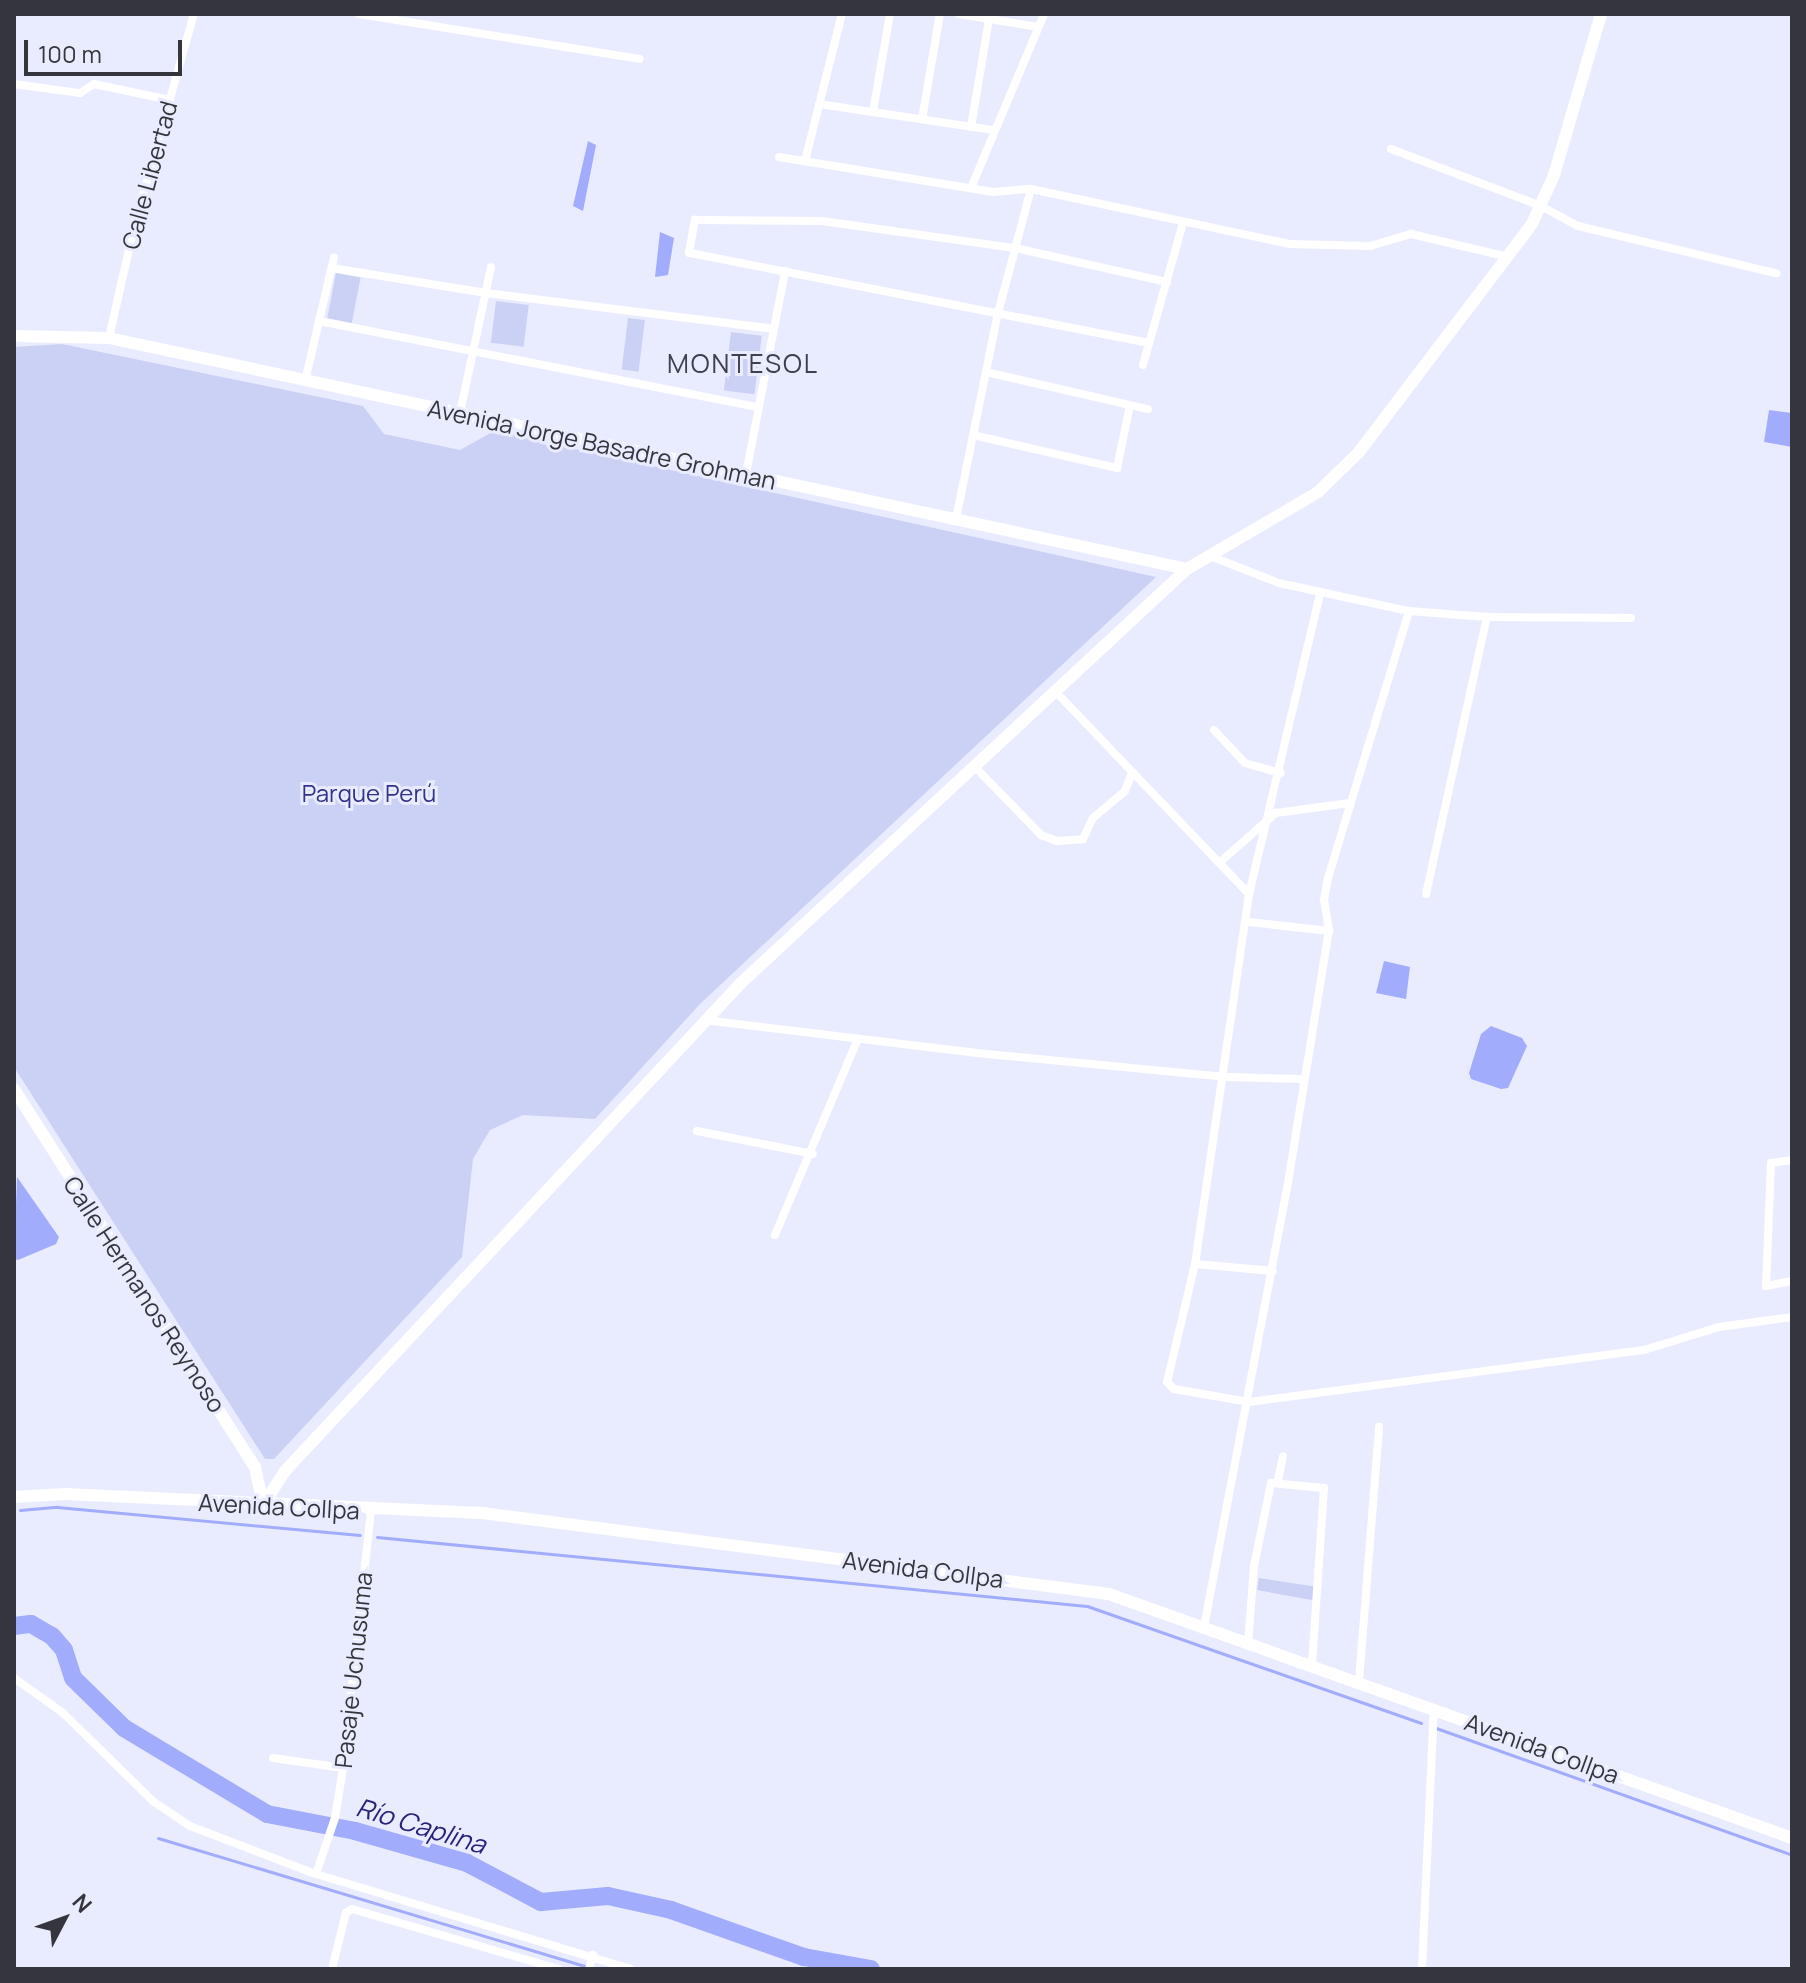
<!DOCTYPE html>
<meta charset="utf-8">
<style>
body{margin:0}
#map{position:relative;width:1806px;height:1983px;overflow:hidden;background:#e9ecfe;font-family:Manrope,sans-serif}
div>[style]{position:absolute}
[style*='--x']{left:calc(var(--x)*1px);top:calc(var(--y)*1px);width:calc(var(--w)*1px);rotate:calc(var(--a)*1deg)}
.green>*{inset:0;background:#cbd1f5;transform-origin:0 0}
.water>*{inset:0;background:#a1acfc}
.stream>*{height:3px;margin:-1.5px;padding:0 1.5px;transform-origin:1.5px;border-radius:1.5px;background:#a1acfc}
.river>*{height:18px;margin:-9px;padding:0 9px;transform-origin:9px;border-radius:9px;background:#a1acfc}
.street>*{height:8px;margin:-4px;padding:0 4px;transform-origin:4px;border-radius:4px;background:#fff}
.secondary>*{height:12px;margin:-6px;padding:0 6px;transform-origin:6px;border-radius:6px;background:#fff}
span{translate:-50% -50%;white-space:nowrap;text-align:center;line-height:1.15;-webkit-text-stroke:6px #e9ecfe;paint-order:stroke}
.street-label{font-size:24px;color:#35363d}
.park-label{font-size:24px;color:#33328c}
.neighbourhood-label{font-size:26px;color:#3d404e;letter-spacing:2px}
.water-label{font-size:26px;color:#27237b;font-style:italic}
.frame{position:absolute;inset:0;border:16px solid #35363d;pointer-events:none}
.north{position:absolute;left:24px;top:1879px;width:80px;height:80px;-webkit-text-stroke:6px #e9ecfe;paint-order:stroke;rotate:49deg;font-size:22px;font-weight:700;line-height:32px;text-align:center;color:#35363d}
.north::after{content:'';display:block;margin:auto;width:28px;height:36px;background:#35363d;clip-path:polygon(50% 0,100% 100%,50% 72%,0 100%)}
.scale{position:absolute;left:24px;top:40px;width:158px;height:36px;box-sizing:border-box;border:4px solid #35363d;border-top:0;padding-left:10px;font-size:24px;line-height:28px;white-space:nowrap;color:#35363d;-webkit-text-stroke:6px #e9ecfe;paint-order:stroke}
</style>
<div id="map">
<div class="green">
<i style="left:336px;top:273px;width:25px;height:46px;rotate:11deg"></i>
<i style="left:496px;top:301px;width:33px;height:42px;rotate:7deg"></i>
<i style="left:628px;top:318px;width:17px;height:52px;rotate:7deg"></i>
<i style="left:731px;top:332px;width:31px;height:59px;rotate:7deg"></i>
<i style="clip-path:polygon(62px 344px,363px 406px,384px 434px,460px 450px,494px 431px,1156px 577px,700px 1004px,595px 1119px,523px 1115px,490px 1130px,473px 1159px,462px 1257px,274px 1459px,265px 1459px,14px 1067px,14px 347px)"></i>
<i style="clip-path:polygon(1259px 1578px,1318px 1587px,1317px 1601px,1257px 1590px)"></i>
</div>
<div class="water">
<i style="clip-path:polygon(588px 141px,596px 145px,583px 211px,573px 206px)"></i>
<i style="clip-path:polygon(660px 232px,674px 238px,668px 275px,655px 277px)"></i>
<i style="clip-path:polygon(1769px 410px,1792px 413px,1792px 447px,1764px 442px)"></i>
<i style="clip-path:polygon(1384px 961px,1410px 967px,1406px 999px,1376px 993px)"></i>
<i style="clip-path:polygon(1491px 1026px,1522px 1038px,1527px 1046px,1508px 1088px,1501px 1089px,1471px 1079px,1469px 1073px,1481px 1034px)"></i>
<i style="clip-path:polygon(17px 1177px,59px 1237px,56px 1244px,18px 1260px,14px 1259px)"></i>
</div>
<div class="stream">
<i style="--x:20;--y:1510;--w:37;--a:-5"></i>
<i style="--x:57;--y:1507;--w:304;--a:5.3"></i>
<i style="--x:377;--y:1537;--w:713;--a:5.55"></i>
<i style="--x:1087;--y:1606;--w:354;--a:19.3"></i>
<i style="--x:1436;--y:1728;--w:378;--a:19.6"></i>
<i style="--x:158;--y:1838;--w:455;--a:16.7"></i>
</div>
<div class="river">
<i style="--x:14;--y:1626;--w:17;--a:-7"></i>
<i style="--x:31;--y:1624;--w:24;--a:30"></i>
<i style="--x:52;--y:1636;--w:18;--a:49"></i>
<i style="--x:64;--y:1650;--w:29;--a:72"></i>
<i style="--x:73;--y:1678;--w:71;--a:44.4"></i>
<i style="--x:124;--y:1728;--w:167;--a:31"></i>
<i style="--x:267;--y:1814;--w:90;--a:10.9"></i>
<i style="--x:355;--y:1831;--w:116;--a:15.9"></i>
<i style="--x:467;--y:1863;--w:84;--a:27.8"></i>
<i style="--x:541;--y:1902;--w:67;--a:-5.1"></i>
<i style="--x:608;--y:1896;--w:65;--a:12.5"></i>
<i style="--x:671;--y:1910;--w:141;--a:19.5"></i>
<i style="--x:804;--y:1957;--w:68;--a:10.2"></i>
</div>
<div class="street">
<i style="--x:359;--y:14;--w:284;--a:9.1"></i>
<i style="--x:959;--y:14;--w:80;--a:9.3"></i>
<i style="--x:14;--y:84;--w:67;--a:7.8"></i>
<i style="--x:80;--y:93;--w:17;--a:-33"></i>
<i style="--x:94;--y:84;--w:78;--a:11.9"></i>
<i style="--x:819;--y:104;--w:177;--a:8.5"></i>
<i style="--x:873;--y:112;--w:99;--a:-80.2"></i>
<i style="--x:922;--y:119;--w:107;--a:-80.3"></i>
<i style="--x:971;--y:127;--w:109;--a:-80.5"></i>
<i style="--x:1391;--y:149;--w:160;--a:20.8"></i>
<i style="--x:1541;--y:206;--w:42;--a:28.4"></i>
<i style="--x:1578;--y:226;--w:204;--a:13.4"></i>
<i style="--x:779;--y:157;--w:217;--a:9.3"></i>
<i style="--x:993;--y:192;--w:38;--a:-5"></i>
<i style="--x:1031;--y:189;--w:265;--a:12"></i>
<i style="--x:1290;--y:244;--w:80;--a:1.4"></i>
<i style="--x:1370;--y:246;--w:43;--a:-16.3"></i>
<i style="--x:1411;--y:234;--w:100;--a:13.3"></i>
<i style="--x:805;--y:161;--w:152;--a:-75.9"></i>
<i style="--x:971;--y:188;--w:189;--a:-67.2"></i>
<i style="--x:332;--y:268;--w:156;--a:9.2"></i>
<i style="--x:486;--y:293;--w:289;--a:7.1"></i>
<i style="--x:319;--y:321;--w:447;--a:11.1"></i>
<i style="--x:109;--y:338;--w:114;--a:-77.3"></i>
<i style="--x:134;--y:227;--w:221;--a:-74.3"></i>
<i style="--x:1149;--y:343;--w:469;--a:-168.9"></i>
<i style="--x:689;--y:253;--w:34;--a:-80"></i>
<i style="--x:695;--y:220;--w:127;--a:0.5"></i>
<i style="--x:822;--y:221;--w:195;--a:8"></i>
<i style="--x:1015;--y:248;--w:156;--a:12.6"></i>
<i style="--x:1143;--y:365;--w:148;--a:-74.3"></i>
<i style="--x:986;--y:372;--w:166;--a:12.9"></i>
<i style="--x:305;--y:381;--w:127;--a:-76.8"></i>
<i style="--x:460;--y:413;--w:149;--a:-78"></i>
<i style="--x:973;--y:435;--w:148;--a:12.9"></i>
<i style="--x:1117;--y:468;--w:64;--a:-78.3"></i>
<i style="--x:746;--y:474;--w:207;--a:-79.1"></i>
<i style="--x:956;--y:519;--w:210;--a:-78.5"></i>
<i style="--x:998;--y:313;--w:128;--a:-75.1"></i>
<i style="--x:1210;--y:556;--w:74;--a:21.4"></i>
<i style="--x:1279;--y:583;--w:133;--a:12.2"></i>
<i style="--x:1409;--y:611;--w:78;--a:4.4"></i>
<i style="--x:1487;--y:617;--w:144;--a:0.4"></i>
<i style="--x:1320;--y:594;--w:308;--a:103.3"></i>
<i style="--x:1249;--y:894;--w:374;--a:98.3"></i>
<i style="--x:1195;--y:1264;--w:121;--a:103.3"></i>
<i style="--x:1167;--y:1382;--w:10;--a:45"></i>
<i style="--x:1174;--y:1389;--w:76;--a:9.8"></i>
<i style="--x:1249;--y:1402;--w:398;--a:-7.5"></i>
<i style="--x:1644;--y:1350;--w:78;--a:-17"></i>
<i style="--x:1719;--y:1327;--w:74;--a:-7.8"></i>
<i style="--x:1054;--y:690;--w:282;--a:46.3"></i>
<i style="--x:1214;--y:730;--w:45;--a:46.8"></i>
<i style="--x:1245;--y:763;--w:37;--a:16"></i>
<i style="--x:973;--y:765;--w:98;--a:45.8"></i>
<i style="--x:1041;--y:835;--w:17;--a:21"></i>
<i style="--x:1057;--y:841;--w:26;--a:-4"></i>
<i style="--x:1083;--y:839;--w:23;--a:-65"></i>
<i style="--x:1093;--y:818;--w:42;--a:-40.2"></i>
<i style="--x:1125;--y:791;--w:19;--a:-69"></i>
<i style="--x:1219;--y:863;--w:76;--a:-41.3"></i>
<i style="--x:1276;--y:813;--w:74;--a:-7.8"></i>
<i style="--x:1426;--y:894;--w:284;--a:-77.6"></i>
<i style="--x:1249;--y:922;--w:81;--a:6.4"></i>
<i style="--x:704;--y:1020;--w:275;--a:6.9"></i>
<i style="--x:977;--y:1053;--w:249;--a:5.5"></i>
<i style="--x:1225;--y:1077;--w:78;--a:1.5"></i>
<i style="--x:697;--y:1131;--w:118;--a:11.2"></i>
<i style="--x:1792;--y:1160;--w:21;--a:172"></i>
<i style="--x:1771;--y:1163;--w:123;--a:92.3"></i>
<i style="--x:1766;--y:1286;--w:26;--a:-11"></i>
<i style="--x:775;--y:1235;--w:211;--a:-67.1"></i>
<i style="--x:1195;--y:1264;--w:78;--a:5.1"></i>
<i style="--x:1278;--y:1480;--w:24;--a:-78"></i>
<i style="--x:1204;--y:1627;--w:446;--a:-79.3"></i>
<i style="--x:1287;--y:1189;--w:261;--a:-80.8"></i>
<i style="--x:1329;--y:931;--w:32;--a:-99"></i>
<i style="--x:1324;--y:899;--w:21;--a:-79"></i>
<i style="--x:1328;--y:878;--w:279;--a:-73.1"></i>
<i style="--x:1248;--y:1644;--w:78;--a:-85.6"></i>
<i style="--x:1254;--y:1566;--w:85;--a:-78.4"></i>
<i style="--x:1271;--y:1483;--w:53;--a:5.4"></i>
<i style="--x:1324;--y:1488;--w:178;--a:93.9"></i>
<i style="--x:14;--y:1678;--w:60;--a:35.5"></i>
<i style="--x:63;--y:1713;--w:127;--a:44.4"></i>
<i style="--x:154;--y:1802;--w:43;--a:33.7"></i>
<i style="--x:190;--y:1826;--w:135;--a:20.9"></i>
<i style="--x:316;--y:1874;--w:329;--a:16.8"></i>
<i style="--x:1359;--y:1682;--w:256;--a:-85.5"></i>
<i style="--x:273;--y:1758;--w:71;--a:8.1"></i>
<i style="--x:316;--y:1874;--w:59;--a:-71.3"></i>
<i style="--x:335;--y:1818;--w:51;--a:-80.9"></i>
<i style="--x:343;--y:1768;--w:260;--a:-83.8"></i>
<i style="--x:332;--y:1969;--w:58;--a:-76"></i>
<i style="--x:346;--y:1913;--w:7;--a:-34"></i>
<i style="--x:352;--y:1909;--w:215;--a:16.2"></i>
<i style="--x:589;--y:1969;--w:15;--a:-74"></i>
<i style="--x:1422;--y:1969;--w:260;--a:-87.4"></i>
</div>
<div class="secondary">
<i style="--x:14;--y:336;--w:95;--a:1.2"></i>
<i style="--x:109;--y:338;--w:1102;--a:12.09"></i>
<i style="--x:14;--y:1089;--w:448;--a:57.5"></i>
<i style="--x:255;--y:1467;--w:39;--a:78"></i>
<i style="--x:14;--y:1497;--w:51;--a:-3.4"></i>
<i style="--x:65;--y:1494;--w:417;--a:2.6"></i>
<i style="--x:482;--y:1513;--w:632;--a:7.36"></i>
<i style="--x:1109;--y:1594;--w:725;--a:19.66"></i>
<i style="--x:263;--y:1505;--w:40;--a:-57.1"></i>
<i style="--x:285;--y:1471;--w:668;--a:-46.94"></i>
<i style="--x:741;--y:983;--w:609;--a:-42.87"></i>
<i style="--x:1187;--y:569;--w:152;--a:-30.4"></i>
<i style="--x:1318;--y:492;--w:57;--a:-44.3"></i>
<i style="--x:1359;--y:452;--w:286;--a:-52.8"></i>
<i style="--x:1532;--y:224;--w:54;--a:-65.8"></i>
<i style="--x:1554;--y:175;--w:168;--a:-73.7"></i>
</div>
<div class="street-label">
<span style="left:149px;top:175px;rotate:-75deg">Calle Libertad</span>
<span style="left:602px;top:444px;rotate:12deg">Avenida Jorge Basadre Grohman</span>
<span style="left:145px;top:1294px;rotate:57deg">Calle Hermanos Reynoso</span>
<span style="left:279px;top:1506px;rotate:3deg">Avenida Collpa</span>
<span style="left:923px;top:1569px;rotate:7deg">Avenida Collpa</span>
<span style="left:353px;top:1670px;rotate:-84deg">Pasaje Uchusuma</span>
<span style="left:1542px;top:1748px;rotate:20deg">Avenida Collpa</span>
</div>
<div class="park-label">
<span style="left:369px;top:793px">Parque Perú</span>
</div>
<div class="neighbourhood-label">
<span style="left:743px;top:364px">MONTESOL</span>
</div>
<div class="water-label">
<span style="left:421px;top:1826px;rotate:17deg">Río Caplina</span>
</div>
<div class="frame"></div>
<div class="north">N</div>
<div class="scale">100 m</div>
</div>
